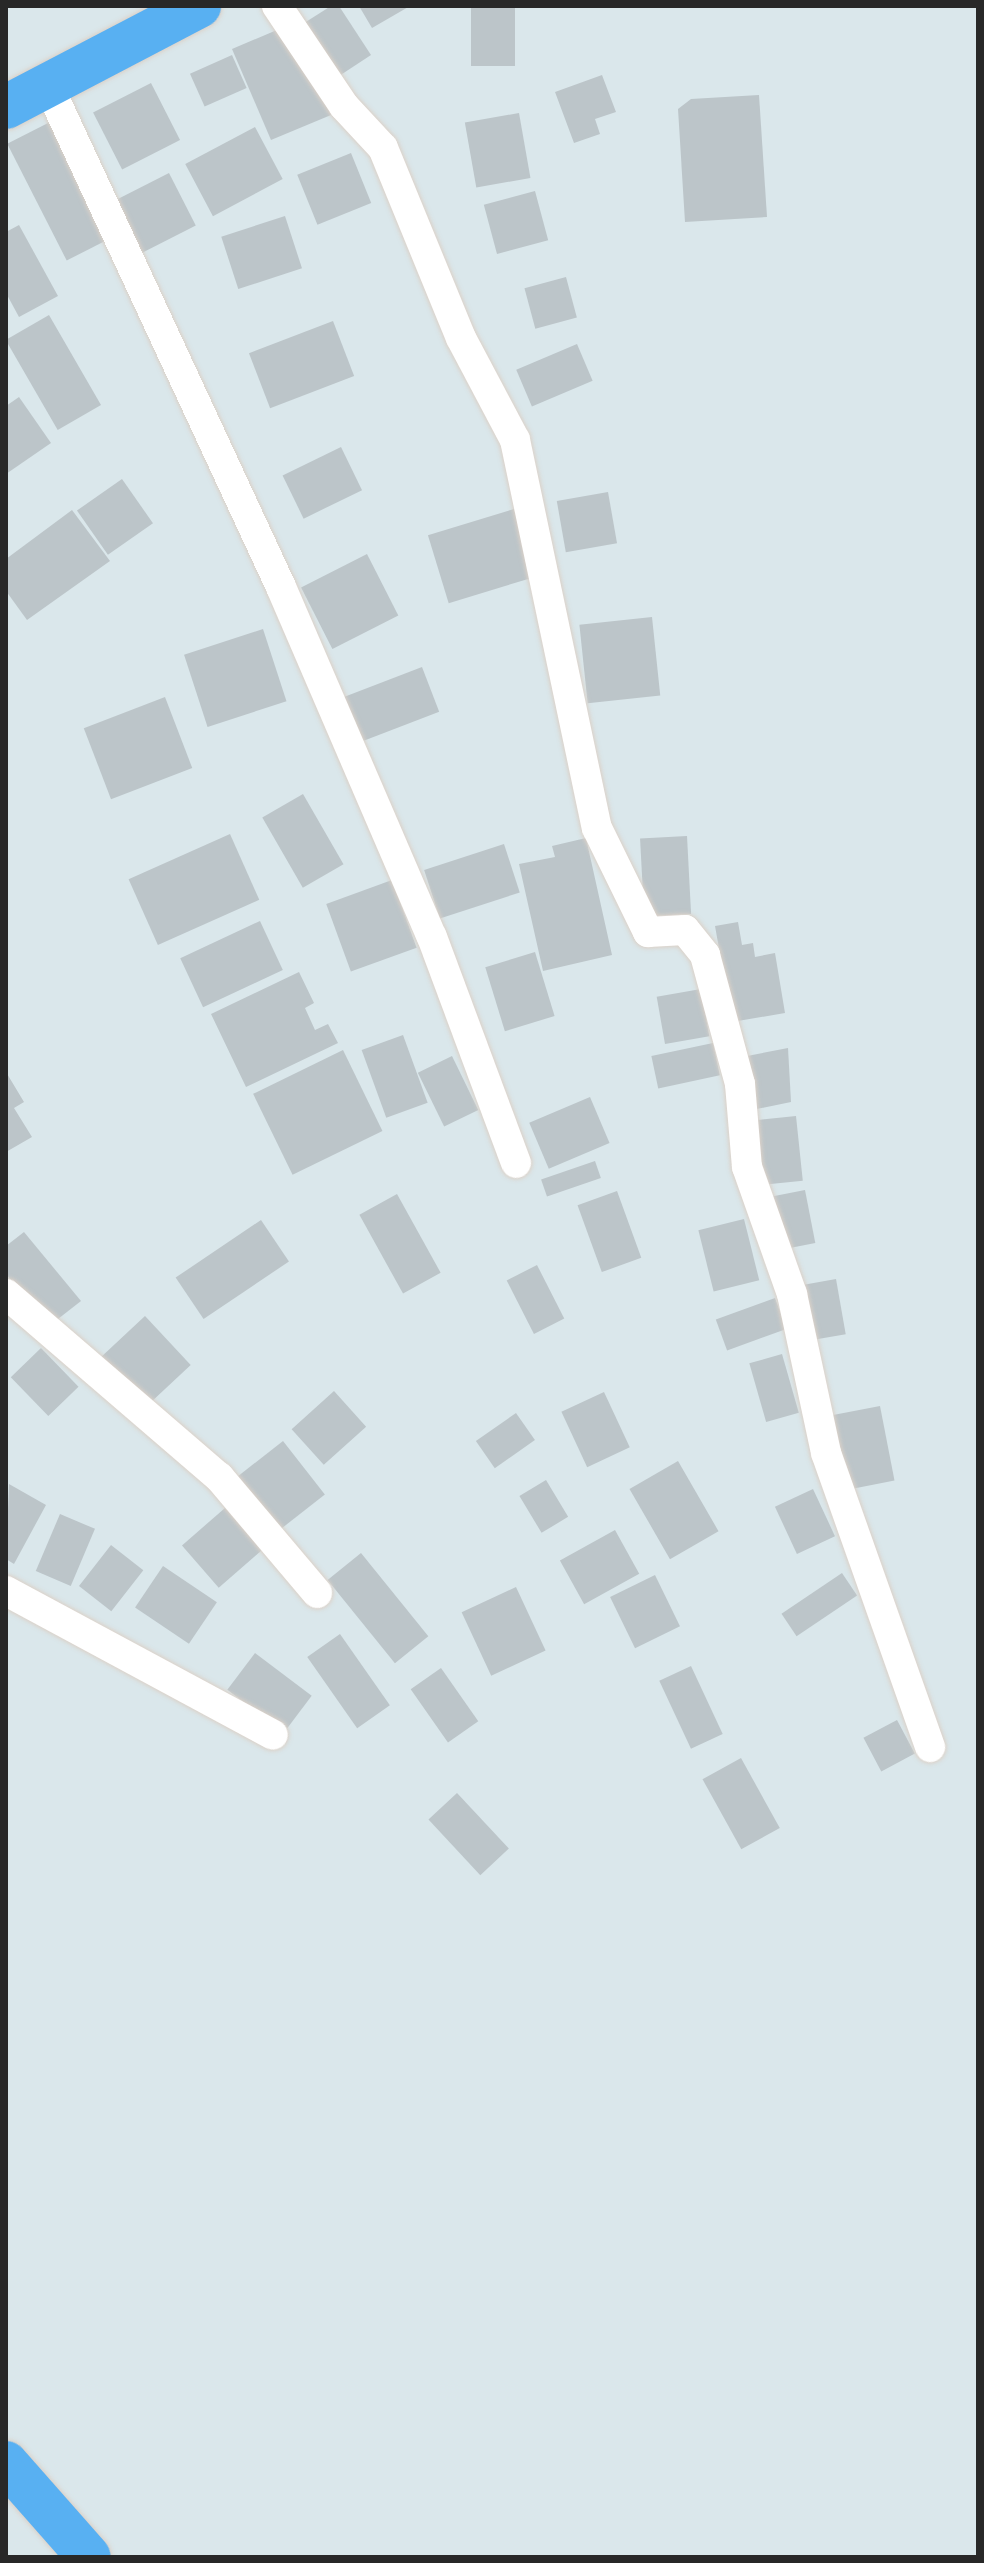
<!DOCTYPE html>
<style>
body{margin:0}
#map{position:relative;width:984px;height:2563px;overflow:hidden;background:#dae7eb;font-family:Commissioner,sans-serif}
div>[style]{position:absolute}
[style*='--x']{left:calc(var(--x)*1px);top:calc(var(--y)*1px);width:calc(var(--w)*1px);rotate:calc(var(--a)*1deg)}
.building>*{inset:0;background:#bcc5c9;transform-origin:0 0}
.roads{filter:drop-shadow(0 0 2px #dbd1c8) drop-shadow(0 0 2px #dbd1c8)}
.minor>*{height:30px;margin:-15px;padding:0 15px;transform-origin:15px;border-radius:15px;background:#fff}
.primary>*{height:44px;margin:-22px;padding:0 22px;transform-origin:22px;border-radius:22px;background:#58b0f2}
span{translate:-50% -50%;white-space:nowrap;text-align:center;line-height:1.15;-webkit-text-stroke:8px #fff;paint-order:stroke}
.frame{position:absolute;inset:0;border:8px solid #282828;pointer-events:none}
</style>
<div id="map">
<div class="building">
<i style="clip-path:polygon(331px 6px,339px 6px,371px 55px,336px 78px,301px 25px)"></i>
<i style="clip-path:polygon(359px 6px,410px 6px,372px 28px)"></i>
<i style="left:471px;top:6px;width:44px;height:60px"></i>
<i style="clip-path:polygon(284px 27px,331px 115px,271px 140px,232px 49px)"></i>
<i style="left:232px;top:55px;width:36px;height:46px;rotate:66deg"></i>
<i style="clip-path:polygon(602px 75px,616px 112px,595px 119px,600px 134px,574px 143px,555px 92px)"></i>
<i style="left:151px;top:83px;width:64px;height:65px;rotate:63deg"></i>
<i style="clip-path:polygon(759px 95px,767px 217px,685px 222px,678px 109px,691px 99px)"></i>
<i style="left:519px;top:113px;width:66px;height:55px;rotate:80deg"></i>
<i style="left:50px;top:122px;width:131px;height:48px;rotate:63deg"></i>
<i style="left:255px;top:127px;width:59px;height:79px;rotate:62deg"></i>
<i style="left:351px;top:153px;width:54px;height:58px;rotate:68deg"></i>
<i style="left:169px;top:173px;width:59px;height:64px;rotate:63deg"></i>
<i style="left:535px;top:191px;width:51px;height:53px;rotate:75deg"></i>
<i style="left:285px;top:216px;width:55px;height:67px;rotate:72deg"></i>
<i style="clip-path:polygon(19px 225px,58px 296px,19px 317px,6px 293px,6px 232px)"></i>
<i style="left:566px;top:277px;width:42px;height:43px;rotate:75deg"></i>
<i style="left:49px;top:315px;width:104px;height:50px;rotate:60deg"></i>
<i style="left:333px;top:321px;width:59px;height:90px;rotate:69deg"></i>
<i style="left:577px;top:344px;width:40px;height:66px;rotate:67deg"></i>
<i style="clip-path:polygon(19px 397px,51px 443px,6px 474px,6px 406px)"></i>
<i style="left:341px;top:447px;width:48px;height:65px;rotate:64deg"></i>
<i style="left:122px;top:479px;width:54px;height:55px;rotate:55deg"></i>
<i style="left:608px;top:492px;width:52px;height:52px;rotate:80deg"></i>
<i style="left:514px;top:509px;width:71px;height:90px;rotate:73deg"></i>
<i style="clip-path:polygon(72px 510px,110px 561px,27px 620px,6px 591px,6px 559px)"></i>
<i style="left:367px;top:554px;width:69px;height:74px;rotate:63deg"></i>
<i style="left:652px;top:617px;width:79px;height:73px;rotate:84deg"></i>
<i style="left:263px;top:629px;width:76px;height:83px;rotate:72deg"></i>
<i style="left:422px;top:667px;width:48px;height:85px;rotate:69deg"></i>
<i style="left:165px;top:697px;width:76px;height:87px;rotate:69deg"></i>
<i style="left:303px;top:794px;width:81px;height:47px;rotate:60deg"></i>
<i style="left:230px;top:834px;width:72px;height:111px;rotate:66deg"></i>
<i style="left:687px;top:836px;width:78px;height:47px;rotate:87deg"></i>
<i style="clip-path:polygon(586px 838px,612px 955px,543px 971px,519px 864px,555px 857px,552px 846px)"></i>
<i style="left:504px;top:844px;width:51px;height:84px;rotate:72deg"></i>
<i style="left:392px;top:880px;width:72px;height:70px;rotate:70deg"></i>
<i style="left:260px;top:921px;width:54px;height:88px;rotate:65deg"></i>
<i style="clip-path:polygon(738px 922px,742px 945px,753px 943px,755px 957px,775px 953px,785px 1013px,732px 1022px,715px 926px)"></i>
<i style="left:535px;top:952px;width:67px;height:52px;rotate:73deg"></i>
<i style="clip-path:polygon(299px 972px,314px 1003px,305px 1008px,315px 1030px,328px 1024px,338px 1043px,246px 1087px,211px 1014px)"></i>
<i style="left:701px;top:989px;width:48px;height:45px;rotate:80deg"></i>
<i style="left:403px;top:1035px;width:72px;height:44px;rotate:70deg"></i>
<i style="left:713px;top:1043px;width:33px;height:63px;rotate:78deg"></i>
<i style="clip-path:polygon(788px 1048px,791px 1102px,747px 1111px,737px 1058px)"></i>
<i style="left:343px;top:1050px;width:90px;height:100px;rotate:64deg"></i>
<i style="left:452px;top:1056px;width:60px;height:38px;rotate:64deg"></i>
<i style="clip-path:polygon(6px 1072px,24px 1102px,14px 1108px,32px 1137px,6px 1152px)"></i>
<i style="left:590px;top:1097px;width:50px;height:66px;rotate:67deg"></i>
<i style="left:796px;top:1116px;width:65px;height:40px;rotate:84deg"></i>
<i style="left:595px;top:1161px;width:18px;height:57px;rotate:71deg"></i>
<i style="left:805px;top:1190px;width:54px;height:35px;rotate:79deg"></i>
<i style="left:617px;top:1191px;width:71px;height:42px;rotate:70deg"></i>
<i style="left:397px;top:1194px;width:90px;height:43px;rotate:61deg"></i>
<i style="left:744px;top:1219px;width:63px;height:47px;rotate:76deg"></i>
<i style="left:261px;top:1220px;width:50px;height:103px;rotate:56deg"></i>
<i style="clip-path:polygon(24px 1232px,81px 1301px,49px 1326px,6px 1274px,6px 1246px)"></i>
<i style="left:537px;top:1265px;width:60px;height:34px;rotate:63deg"></i>
<i style="left:836px;top:1279px;width:56px;height:34px;rotate:80deg"></i>
<i style="left:775px;top:1298px;width:33px;height:63px;rotate:70deg"></i>
<i style="left:145px;top:1316px;width:67px;height:60px;rotate:47deg"></i>
<i style="left:41px;top:1348px;width:54px;height:42px;rotate:46deg"></i>
<i style="left:782px;top:1354px;width:61px;height:34px;rotate:74deg"></i>
<i style="left:334px;top:1391px;width:48px;height:57px;rotate:48deg"></i>
<i style="left:604px;top:1392px;width:61px;height:47px;rotate:65deg"></i>
<i style="left:880px;top:1406px;width:76px;height:53px;rotate:79deg"></i>
<i style="left:516px;top:1413px;width:33px;height:49px;rotate:55deg"></i>
<i style="left:283px;top:1441px;width:68px;height:62px;rotate:52deg"></i>
<i style="left:678px;top:1461px;width:81px;height:56px;rotate:60deg"></i>
<i style="left:546px;top:1480px;width:43px;height:31px;rotate:59deg"></i>
<i style="clip-path:polygon(9px 1484px,46px 1505px,14px 1564px,6px 1559px)"></i>
<i style="left:813px;top:1489px;width:52px;height:42px;rotate:65deg"></i>
<i style="left:225px;top:1508px;width:56px;height:57px;rotate:49deg"></i>
<i style="left:60px;top:1514px;width:38px;height:62px;rotate:23deg"></i>
<i style="left:615px;top:1530px;width:50px;height:63px;rotate:61deg"></i>
<i style="left:111px;top:1545px;width:41px;height:52px;rotate:38deg"></i>
<i style="left:361px;top:1553px;width:107px;height:43px;rotate:51deg"></i>
<i style="left:163px;top:1566px;width:65px;height:50px;rotate:34deg"></i>
<i style="left:842px;top:1573px;width:27px;height:73px;rotate:56deg"></i>
<i style="left:655px;top:1575px;width:57px;height:50px;rotate:64deg"></i>
<i style="left:516px;top:1587px;width:70px;height:60px;rotate:65deg"></i>
<i style="left:340px;top:1634px;width:87px;height:40px;rotate:55deg"></i>
<i style="left:255px;top:1653px;width:71px;height:46px;rotate:37deg"></i>
<i style="left:691px;top:1666px;width:75px;height:35px;rotate:65deg"></i>
<i style="left:441px;top:1668px;width:65px;height:37px;rotate:55deg"></i>
<i style="left:897px;top:1720px;width:38px;height:38px;rotate:62deg"></i>
<i style="left:741px;top:1758px;width:80px;height:44px;rotate:61deg"></i>
<i style="left:457px;top:1793px;width:76px;height:39px;rotate:47deg"></i>
</div>
<div class="roads">
<div class="minor">
<i style="--x:277;--y:6;--w:120;--a:56.2"></i>
<i style="--x:344;--y:106;--w:57;--a:47.1"></i>
<i style="--x:383;--y:148;--w:205;--a:67.7"></i>
<i style="--x:461;--y:338;--w:115;--a:62.1"></i>
<i style="--x:515;--y:440;--w:397;--a:78.1"></i>
<i style="--x:597;--y:828;--w:116;--a:63.9"></i>
<i style="--x:648;--y:932;--w:37;--a:-3"></i>
<i style="--x:685;--y:930;--w:32;--a:51"></i>
<i style="--x:705;--y:955;--w:134;--a:74.8"></i>
<i style="--x:740;--y:1084;--w:83;--a:85.2"></i>
<i style="--x:747;--y:1167;--w:135;--a:70.5"></i>
<i style="--x:792;--y:1294;--w:163;--a:77.9"></i>
<i style="--x:826;--y:1453;--w:312;--a:70.5"></i>
<i style="--x:48;--y:85;--w:553;--a:65.1"></i>
<i style="--x:281;--y:587;--w:381;--a:66.7"></i>
<i style="--x:432;--y:937;--w:241;--a:69.6"></i>
<i style="--x:6;--y:1294;--w:281;--a:40.7"></i>
<i style="--x:219;--y:1477;--w:152;--a:49.8"></i>
<i style="--x:6;--y:1591;--w:303;--a:28.3"></i>
</div>
<div class="primary">
<i style="--x:6;--y:107;--w:218;--a:-27.6"></i>
<i style="--x:6;--y:2463;--w:125;--a:48.6"></i>
</div>
</div>
<div class="frame"></div>
</div>
